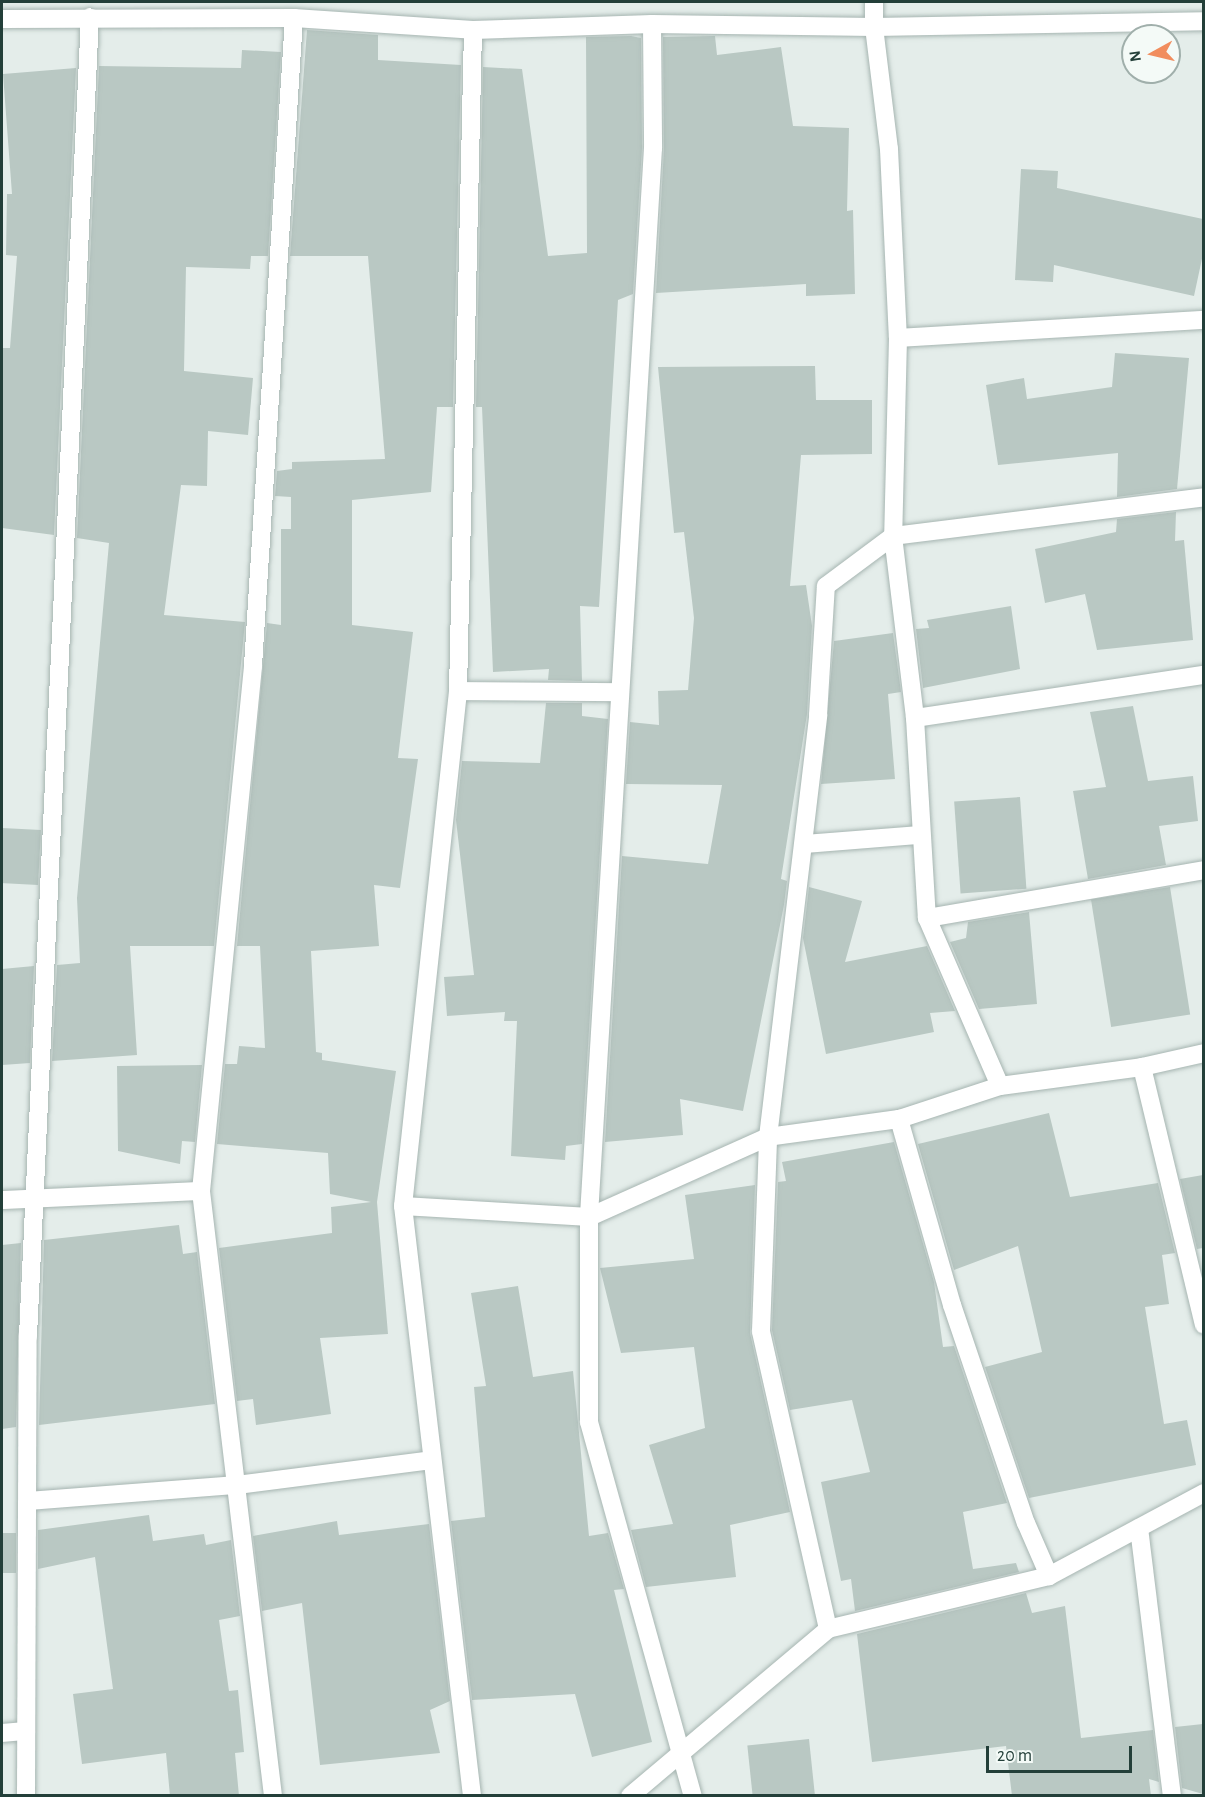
<!DOCTYPE html>
<style>
body{margin:0}
#map{position:relative;width:1205px;height:1797px;overflow:hidden;background:#e4edea;font-family:"Alegreya Sans",sans-serif}
div>[style]{position:absolute}
[style*='--x']{left:calc(var(--x)*1px);top:calc(var(--y)*1px);width:calc(var(--w)*1px);rotate:calc(var(--a)*1deg)}
.building>*{inset:0;background:#b9c8c3;transform-origin:0 0}
.roads{filter:drop-shadow(0 0 2px #a6b5b1) drop-shadow(0 0 2px #a6b5b1)}
.minor>*{height:18px;margin:-9px;padding:0 9px;transform-origin:9px;border-radius:9px;background:#fff}
span{translate:-50% -50%;white-space:nowrap;text-align:center;line-height:1.15;-webkit-text-stroke:6px #f4faf7;paint-order:stroke}
.frame{position:absolute;inset:0;border:3px solid #233f39;pointer-events:none}
.north{position:absolute;left:1121px;top:24px;width:60px;height:60px;box-sizing:border-box;background:#f4faf7;border:2px solid #a0afab;border-radius:50%;rotate:262deg;font-size:16px;font-weight:700;line-height:24px;text-align:center;color:#233f39}
.north::after{content:'';display:block;margin:auto;width:21px;height:27px;background:#f18d5e;clip-path:polygon(50% 0,100% 100%,50% 72%,0 100%)}
.scale{position:absolute;left:986px;top:1746px;width:146px;height:27px;box-sizing:border-box;border:3px solid #233f39;border-top:0;padding-left:8px;font-size:18px;line-height:21px;white-space:nowrap;color:#233f39;-webkit-text-stroke:4px #f4faf7;paint-order:stroke}
</style>
<div id="map">
<div class="building">
<i style="clip-path:polygon(307px 30px,378px 35px,378px 60px,461px 65px,453px 407px,437px 407px,431px 492px,352px 500px,352px 625px,413px 632px,398px 758px,418px 759px,400px 888px,374px 885px,379px 946px,311px 951px,316px 1052px,322px 1053px,322px 1060px,396px 1071px,377px 1202px,388px 1334px,320px 1338px,331px 1414px,256px 1425px,253px 1399px,237px 1401px,219px 1248px,332px 1233px,331px 1207px,371px 1202px,330px 1194px,328px 1153px,217px 1144px,225px 1064px,237px 1064px,239px 1046px,265px 1048px,260px 946px,237px 946px,267px 623px,281px 625px,281px 529px,291px 529px,291px 497px,275px 496px,277px 471px,292px 469px,292px 462px,385px 459px,368px 256px,290px 256px)"></i>
<i style="clip-path:polygon(631px 36px,641px 38px,642px 148px,633px 294px,618px 300px,599px 607px,580px 606px,582px 681px,548px 680px,549px 669px,493px 672px,482px 407px,476px 407px,483px 67px,522px 69px,548px 256px,587px 253px,586px 37px)"></i>
<i style="clip-path:polygon(715px 36px,717px 55px,781px 47px,793px 126px,849px 128px,847px 211px,853px 210px,855px 294px,806px 296px,806px 284px,656px 293px,664px 149px,663px 37px)"></i>
<i style="clip-path:polygon(242px 50px,281px 52px,268px 256px,251px 256px,250px 269px,186px 267px,184px 371px,253px 378px,248px 435px,208px 431px,207px 486px,181px 485px,164px 615px,245px 622px,214px 946px,130px 946px,137px 1055px,52px 1061px,57px 965px,80px 963px,77px 898px,109px 543px,77px 538px,99px 66px,241px 68px)"></i>
<i style="clip-path:polygon(76px 68px,54px 535px,2px 528px,2px 348px,10px 348px,17px 256px,6px 255px,7px 194px,12px 194px,3px 74px)"></i>
<i style="clip-path:polygon(1021px 169px,1058px 171px,1057px 188px,1203px 219px,1203px 254px,1194px 296px,1054px 265px,1053px 282px,1015px 280px)"></i>
<i style="clip-path:polygon(1115px 353px,1189px 358px,1177px 489px,1117px 497px,1118px 453px,998px 465px,986px 385px,1024px 378px,1027px 399px,1112px 387px)"></i>
<i style="clip-path:polygon(815px 366px,816px 400px,872px 400px,872px 454px,801px 455px,790px 586px,806px 585px,812px 626px,807px 714px,781px 879px,787px 881px,784px 905px,743px 1111px,680px 1099px,683px 1135px,605px 1142px,622px 856px,708px 864px,722px 785px,626px 784px,630px 722px,659px 725px,658px 691px,688px 690px,694px 618px,684px 532px,674px 533px,658px 367px)"></i>
<i style="clip-path:polygon(1176px 512px,1175px 541px,1184px 540px,1193px 640px,1097px 650px,1085px 594px,1045px 603px,1035px 549px,1116px 532px,1117px 519px)"></i>
<i style="clip-path:polygon(1011px 606px,1020px 669px,923px 688px,916px 629px,929px 628px,927px 620px)"></i>
<i style="clip-path:polygon(893px 633px,901px 692px,888px 694px,895px 779px,821px 784px,834px 641px)"></i>
<i style="clip-path:polygon(546px 703px,582px 703px,582px 716px,608px 719px,582px 1144px,566px 1146px,565px 1160px,511px 1156px,517px 1021px,504px 1021px,505px 1012px,447px 1016px,444px 977px,474px 975px,456px 820px,462px 761px,540px 763px)"></i>
<i style="clip-path:polygon(1133px 706px,1148px 781px,1193px 776px,1198px 821px,1159px 826px,1166px 865px,1088px 879px,1073px 791px,1106px 787px,1090px 712px)"></i>
<i style="left:1020px;top:797px;width:92px;height:66px;rotate:86deg"></i>
<i style="left:2px;top:828px;width:39px;height:55px;rotate:3deg"></i>
<i style="clip-path:polygon(809px 887px,862px 901px,845px 962px,927px 946px,955px 1011px,930px 1013px,934px 1032px,826px 1054px,803px 938px)"></i>
<i style="left:1170px;top:887px;width:129px;height:80px;rotate:81deg"></i>
<i style="clip-path:polygon(1029px 912px,1037px 1004px,979px 1009px,950px 942px,966px 938px,968px 922px)"></i>
<i style="clip-path:polygon(34px 966px,30px 1063px,2px 1065px,2px 969px)"></i>
<i style="clip-path:polygon(202px 1065px,195px 1142px,182px 1141px,180px 1164px,118px 1151px,117px 1066px)"></i>
<i style="clip-path:polygon(1049px 1113px,1070px 1197px,1158px 1183px,1175px 1253px,1162px 1255px,1169px 1304px,1145px 1307px,1164px 1424px,1187px 1420px,1196px 1465px,1029px 1498px,985px 1367px,1042px 1352px,1018px 1246px,954px 1270px,918px 1144px)"></i>
<i style="clip-path:polygon(894px 1142px,934px 1282px,943px 1347px,954px 1346px,1007px 1503px,963px 1512px,973px 1569px,1016px 1563px,1019px 1572px,855px 1611px,851px 1579px,841px 1581px,821px 1482px,870px 1472px,852px 1400px,790px 1410px,772px 1330px,778px 1182px,786px 1181px,782px 1162px)"></i>
<i style="clip-path:polygon(1203px 1175px,1203px 1248px,1197px 1249px,1180px 1179px)"></i>
<i style="clip-path:polygon(755px 1185px,750px 1333px,790px 1512px,730px 1525px,736px 1577px,646px 1587px,631px 1530px,673px 1524px,649px 1445px,705px 1428px,694px 1347px,621px 1353px,600px 1268px,694px 1259px,685px 1195px)"></i>
<i style="clip-path:polygon(179px 1225px,183px 1254px,197px 1252px,215px 1404px,39px 1425px,44px 1240px)"></i>
<i style="clip-path:polygon(21px 1243px,16px 1427px,2px 1429px,2px 1245px)"></i>
<i style="clip-path:polygon(518px 1286px,533px 1377px,573px 1371px,589px 1536px,608px 1533px,624px 1589px,614px 1590px,652px 1742px,592px 1757px,575px 1694px,472px 1700px,451px 1521px,485px 1517px,474px 1387px,486px 1386px,471px 1293px)"></i>
<i style="clip-path:polygon(149px 1515px,153px 1541px,204px 1534px,206px 1545px,231px 1540px,240px 1616px,219px 1620px,229px 1691px,238px 1690px,244px 1752px,235px 1753px,239px 1796px,170px 1796px,166px 1753px,82px 1764px,73px 1694px,113px 1689px,95px 1557px,38px 1569px,38px 1530px)"></i>
<i style="clip-path:polygon(337px 1521px,339px 1535px,429px 1524px,450px 1701px,430px 1710px,440px 1753px,320px 1765px,302px 1603px,262px 1611px,253px 1536px)"></i>
<i style="left:16px;top:1533px;width:40px;height:14px;rotate:90deg"></i>
<i style="clip-path:polygon(1026px 1593px,1032px 1613px,1065px 1606px,1081px 1738px,1153px 1730px,1159px 1782px,1149px 1779px,1151px 1796px,1012px 1796px,1006px 1746px,872px 1762px,857px 1634px)"></i>
<i style="clip-path:polygon(1203px 1724px,1203px 1794px,1182px 1788px,1175px 1727px)"></i>
<i style="left:809px;top:1739px;width:57px;height:62px;rotate:84deg"></i>
</div>
<div class="roads">
<div class="minor">
<i style="--x:874;--y:2;--w:25;--a:90"></i>
<i style="--x:874;--y:27;--w:330;--a:-1"></i>
<i style="--x:2;--y:19;--w:292;--a:-0.2"></i>
<i style="--x:294;--y:18;--w:179;--a:3.8"></i>
<i style="--x:473;--y:30;--w:179;--a:-1.9"></i>
<i style="--x:652;--y:24;--w:222;--a:0.8"></i>
<i style="--x:874;--y:27;--w:123;--a:83"></i>
<i style="--x:889;--y:149;--w:189;--a:87.3"></i>
<i style="--x:898;--y:338;--w:198;--a:91.4"></i>
<i style="--x:893;--y:536;--w:183;--a:83.1"></i>
<i style="--x:915;--y:718;--w:200;--a:86.6"></i>
<i style="--x:927;--y:918;--w:183;--a:66.5"></i>
<i style="--x:1000;--y:1086;--w:106;--a:161.9"></i>
<i style="--x:899;--y:1119;--w:132;--a:172.2"></i>
<i style="--x:768;--y:1137;--w:196;--a:155.9"></i>
<i style="--x:589;--y:1217;--w:186;--a:-176.6"></i>
<i style="--x:652;--y:24;--w:124;--a:89.5"></i>
<i style="--x:653;--y:148;--w:1071;--a:93.43"></i>
<i style="--x:589;--y:1217;--w:205;--a:90"></i>
<i style="--x:589;--y:1422;--w:388;--a:74.5"></i>
<i style="--x:898;--y:338;--w:307;--a:-3.4"></i>
<i style="--x:458;--y:691;--w:161;--a:0.4"></i>
<i style="--x:915;--y:718;--w:292;--a:-8.5"></i>
<i style="--x:804;--y:844;--w:114;--a:-4.5"></i>
<i style="--x:927;--y:918;--w:281;--a:-9.8"></i>
<i style="--x:1142;--y:1067;--w:64;--a:-12.7"></i>
<i style="--x:1000;--y:1086;--w:143;--a:-7.6"></i>
<i style="--x:1142;--y:1067;--w:265;--a:76.5"></i>
<i style="--x:899;--y:1119;--w:193;--a:74.1"></i>
<i style="--x:952;--y:1305;--w:230;--a:71.3"></i>
<i style="--x:1026;--y:1523;--w:58;--a:66.5"></i>
<i style="--x:1049;--y:1576;--w:176;--a:-28.2"></i>
<i style="--x:2;--y:1200;--w:199;--a:-2.6"></i>
<i style="--x:28;--y:1501;--w:210;--a:-4.4"></i>
<i style="--x:237;--y:1485;--w:196;--a:-7.3"></i>
<i style="--x:1139;--y:1528;--w:270;--a:83"></i>
<i style="--x:828;--y:1629;--w:305;--a:-102.7"></i>
<i style="--x:761;--y:1331;--w:194;--a:-87.9"></i>
<i style="--x:768;--y:1137;--w:425;--a:-83.2"></i>
<i style="--x:818;--y:715;--w:129;--a:-86.5"></i>
<i style="--x:826;--y:586;--w:84;--a:-36.7"></i>
<i style="--x:893;--y:536;--w:313;--a:-7.1"></i>
<i style="--x:2;--y:1733;--w:24;--a:-5"></i>
<i style="--x:26;--y:1796;--w:460;--a:-89.8"></i>
<i style="--x:28;--y:1336;--w:1320;--a:-87.31"></i>
<i style="--x:273;--y:1796;--w:609;--a:-96.79"></i>
<i style="--x:201;--y:1191;--w:528;--a:-84.34"></i>
<i style="--x:253;--y:666;--w:649;--a:-86.38"></i>
<i style="--x:472;--y:1796;--w:594;--a:-96.67"></i>
<i style="--x:403;--y:1206;--w:518;--a:-83.9"></i>
<i style="--x:458;--y:691;--w:661;--a:-88.7"></i>
<i style="--x:630;--y:1796;--w:259;--a:-40.1"></i>
<i style="--x:828;--y:1629;--w:227;--a:-13.5"></i>
</div>
</div>
<div class="frame"></div>
<div class="north">N</div>
<div class="scale">20 m</div>
</div>
